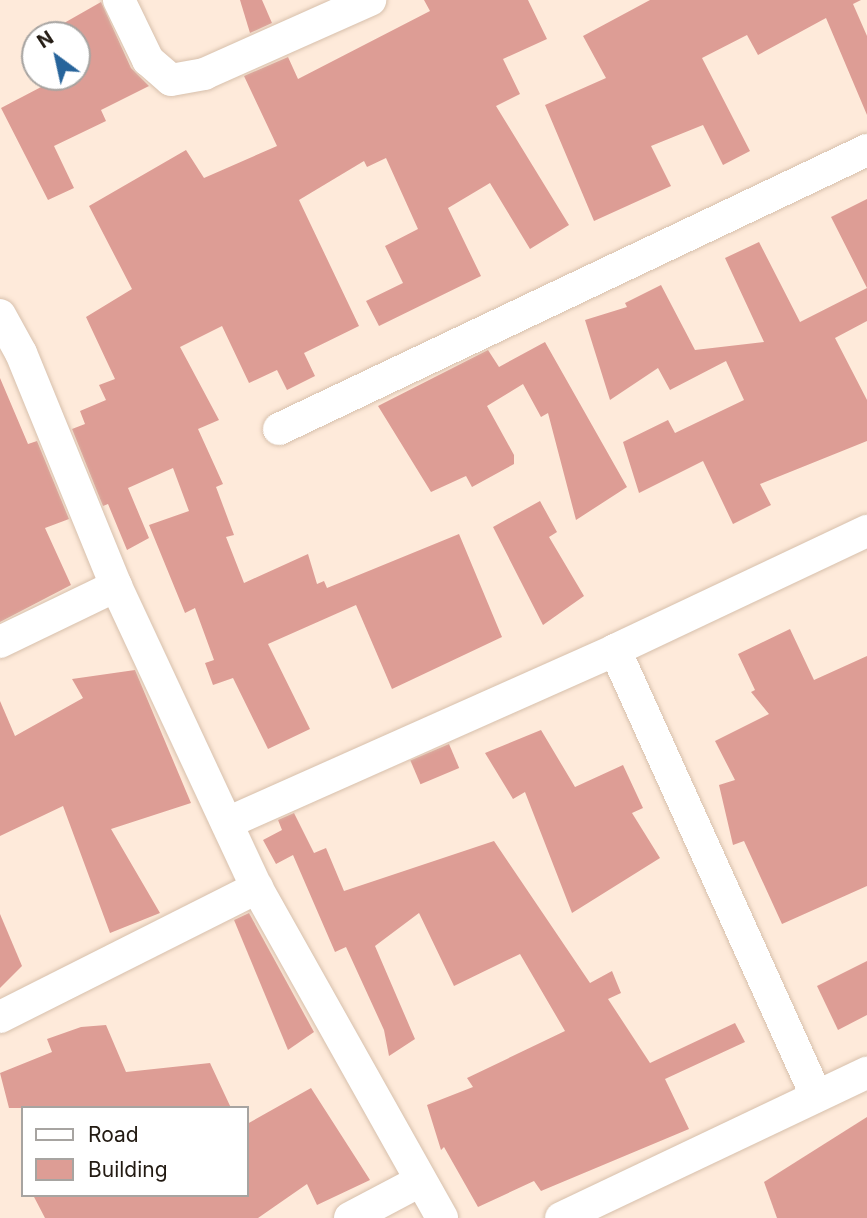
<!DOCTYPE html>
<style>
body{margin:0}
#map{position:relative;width:867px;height:1218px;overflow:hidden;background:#feeada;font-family:Inter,sans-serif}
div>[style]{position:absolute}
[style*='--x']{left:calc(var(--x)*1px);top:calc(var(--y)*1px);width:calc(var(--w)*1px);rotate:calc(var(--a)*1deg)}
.building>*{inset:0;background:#dd9d95;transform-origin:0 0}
.roads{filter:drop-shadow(0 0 2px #d7c0ac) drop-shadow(0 0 2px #d7c0ac)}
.minor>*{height:32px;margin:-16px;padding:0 16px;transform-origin:16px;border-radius:16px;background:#fff}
span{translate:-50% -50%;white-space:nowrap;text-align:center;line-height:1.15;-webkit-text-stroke:5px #fff;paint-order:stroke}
.legend{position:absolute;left:21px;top:1106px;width:228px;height:91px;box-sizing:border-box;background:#fff;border:2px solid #a7a4a1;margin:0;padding:9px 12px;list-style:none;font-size:21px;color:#231b13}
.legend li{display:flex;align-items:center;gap:14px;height:35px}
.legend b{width:35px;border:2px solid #a7a4a1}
.north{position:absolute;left:21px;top:21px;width:70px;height:70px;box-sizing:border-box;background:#fff;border:2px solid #a7a4a1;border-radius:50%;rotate:327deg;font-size:19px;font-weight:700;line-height:28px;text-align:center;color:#231b13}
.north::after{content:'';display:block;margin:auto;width:24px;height:32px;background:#27649b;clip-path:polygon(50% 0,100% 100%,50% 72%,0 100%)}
</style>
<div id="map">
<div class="building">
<i style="clip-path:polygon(240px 0,262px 0,272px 23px,250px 33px)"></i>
<i style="clip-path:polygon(424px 0,528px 0,547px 39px,503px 59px,520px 94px,496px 106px,569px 225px,530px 249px,490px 183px,448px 208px,481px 276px,379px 326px,366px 301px,403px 283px,385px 246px,418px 229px,386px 158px,367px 167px,364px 161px,299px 200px,359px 326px,304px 353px,315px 376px,287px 390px,277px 370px,249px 383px,222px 326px,180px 347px,219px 420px,198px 429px,223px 484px,216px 487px,234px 535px,226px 537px,244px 583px,308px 554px,317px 584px,324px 581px,327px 588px,459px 534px,502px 637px,392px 689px,356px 605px,268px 644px,310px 729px,268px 749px,233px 678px,213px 685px,205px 663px,214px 660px,195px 608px,185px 613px,149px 525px,189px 511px,173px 468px,128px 488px,149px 538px,127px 550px,108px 504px,103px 506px,72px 429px,85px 424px,80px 411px,106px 400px,99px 385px,115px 379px,86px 317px,132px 289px,89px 206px,186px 150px,204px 178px,277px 146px,244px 76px,288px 57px,298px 79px,430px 11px)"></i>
<i style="clip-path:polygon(650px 0,861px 0,853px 4px,867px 36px,867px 115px,826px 18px,758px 55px,747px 35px,702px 58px,750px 151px,723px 165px,703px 125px,651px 146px,671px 186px,594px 221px,545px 105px,606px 78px,583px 36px)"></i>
<i style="clip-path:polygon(101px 2px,131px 68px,149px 86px,101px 110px,106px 121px,54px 146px,74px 188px,48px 200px,1px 108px,43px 86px,39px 77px,77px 77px,77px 35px,43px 35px)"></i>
<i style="clip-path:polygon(867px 199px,867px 321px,835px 338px,867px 400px,867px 441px,760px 484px,771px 505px,733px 524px,703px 461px,639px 493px,623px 442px,668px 420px,675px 433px,744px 400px,726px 361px,670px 390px,658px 368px,610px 400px,585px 320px,627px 307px,625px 303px,661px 285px,695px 350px,764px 342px,725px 258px,759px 242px,800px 322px,867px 288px,831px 217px)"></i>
<i style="clip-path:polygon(545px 342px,627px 487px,576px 520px,548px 413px,541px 417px,523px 384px,487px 406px,514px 455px,514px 464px,472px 487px,466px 476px,431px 492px,378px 406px,488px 350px,499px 367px)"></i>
<i style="clip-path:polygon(0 378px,28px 444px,37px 441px,69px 519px,45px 528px,71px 585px,0 622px)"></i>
<i style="clip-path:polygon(540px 501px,557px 532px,549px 537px,584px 596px,543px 625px,493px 527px)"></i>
<i style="clip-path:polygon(790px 629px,814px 680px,867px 656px,867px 886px,782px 924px,744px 841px,733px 845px,719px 785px,735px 780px,715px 741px,769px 714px,751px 692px,755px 690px,738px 654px)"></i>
<i style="clip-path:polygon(135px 670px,191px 803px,111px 829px,160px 913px,110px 933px,63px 806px,0 836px,0 701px,15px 736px,83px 698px,72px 679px)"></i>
<i style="clip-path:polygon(541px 730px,575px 787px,623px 765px,643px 808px,632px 813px,660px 858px,572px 913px,525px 792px,513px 799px,485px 753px)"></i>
<i style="left:449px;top:744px;width:26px;height:42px;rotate:67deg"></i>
<i style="clip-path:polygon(294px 813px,314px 853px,326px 848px,344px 891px,494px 841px,590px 983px,612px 971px,621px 993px,608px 999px,650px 1063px,735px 1023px,745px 1042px,665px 1079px,689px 1129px,541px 1191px,534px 1181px,478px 1207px,444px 1147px,441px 1150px,427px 1105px,473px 1087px,467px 1078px,565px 1031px,520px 954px,454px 986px,419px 913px,375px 946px,415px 1039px,389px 1056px,384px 1030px,346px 947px,335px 952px,293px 855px,276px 864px,263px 840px,282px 830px,278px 820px)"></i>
<i style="clip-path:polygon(249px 913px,314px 1032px,288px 1050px,234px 920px)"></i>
<i style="clip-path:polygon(0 914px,22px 966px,0 988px)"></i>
<i style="clip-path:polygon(867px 961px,867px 1015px,838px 1030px,817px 986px)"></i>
<i style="clip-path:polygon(106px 1025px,126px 1072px,210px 1063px,231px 1108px,9px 1108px,0 1073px,52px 1052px,47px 1039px,81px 1027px)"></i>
<i style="clip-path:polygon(311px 1088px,370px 1180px,317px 1205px,307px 1184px,258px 1218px,45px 1218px,33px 1195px,247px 1195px,247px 1124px)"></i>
<i style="clip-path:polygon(867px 1117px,867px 1218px,777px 1218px,764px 1182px)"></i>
</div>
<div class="roads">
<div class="minor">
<i style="--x:119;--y:0;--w:67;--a:64.2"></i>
<i style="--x:148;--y:60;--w:30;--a:41"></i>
<i style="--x:171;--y:80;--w:34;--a:-10"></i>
<i style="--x:204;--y:74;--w:182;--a:-24"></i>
<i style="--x:0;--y:315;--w:43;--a:61.1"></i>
<i style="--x:21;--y:353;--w:252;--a:67.8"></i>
<i style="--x:116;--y:586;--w:333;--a:65"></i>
<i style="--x:257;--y:888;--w:378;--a:60.7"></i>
<i style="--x:279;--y:429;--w:651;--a:-25.38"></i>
<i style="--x:0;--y:642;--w:129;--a:-25.8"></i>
<i style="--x:615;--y:650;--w:489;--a:65.7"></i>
<i style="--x:227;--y:823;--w:425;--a:-24"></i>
<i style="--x:615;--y:650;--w:279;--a:-25.3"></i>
<i style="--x:0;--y:1017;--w:288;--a:-26.7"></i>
<i style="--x:350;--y:1218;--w:79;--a:-27.9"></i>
<i style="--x:561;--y:1218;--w:339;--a:-25.4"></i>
</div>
</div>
<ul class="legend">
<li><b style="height:9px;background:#fff"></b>Road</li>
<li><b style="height:19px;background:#dd9d95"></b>Building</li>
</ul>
<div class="north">N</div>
</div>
